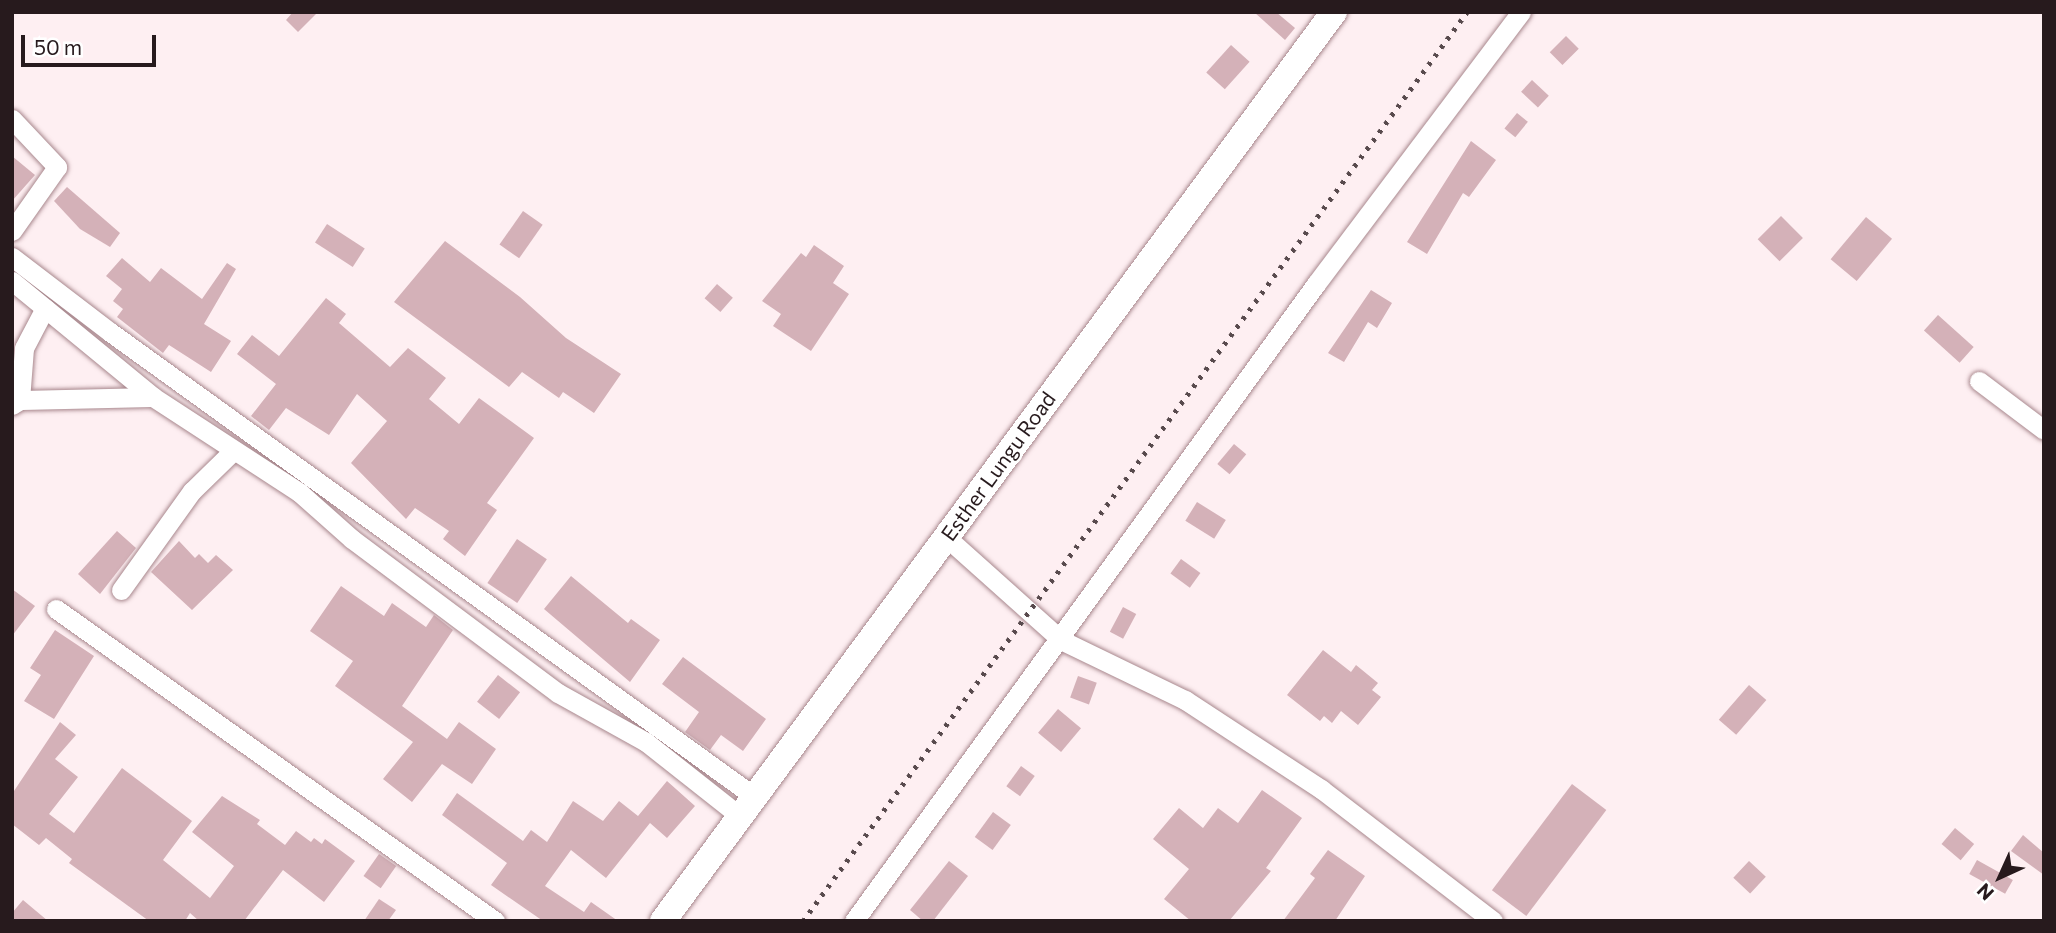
<!DOCTYPE html>
<style>
body{margin:0}
#map{position:relative;width:2056px;height:933px;overflow:hidden;background:#feeff2;font-family:Commissioner,sans-serif}
div>[style]{position:absolute}
[style*='--x']{left:calc(var(--x)*1px);top:calc(var(--y)*1px);width:calc(var(--w)*1px);rotate:calc(var(--a)*1deg)}
.building>*{inset:0;background:#d4b1b8;transform-origin:0 0}
.roads{filter:drop-shadow(0 0 2px #a8878d) drop-shadow(0 0 2px #a8878d)}
.street>*{height:19px;margin:-9.5px;padding:0 9.5px;transform-origin:9.5px;border-radius:9.5px;background:#fff}
.secondary>*{height:26px;margin:-13px;padding:0 13px;transform-origin:13px;border-radius:13px;background:#fff}
.rail>*{height:5px;margin-top:-2.5px;transform-origin:0;background:repeating-linear-gradient(90deg,#584a4d 0 3.5px,transparent 0 10.5px)}
span{translate:-50% -50%;white-space:nowrap;text-align:center;line-height:1.15;-webkit-text-stroke:5px #fff;paint-order:stroke}
.street-label{font-size:21px;color:#271a1d}
.frame{position:absolute;inset:0;border:14px solid #271a1d;pointer-events:none}
.north{position:absolute;left:1965px;top:842px;width:70px;height:70px;-webkit-text-stroke:5px #fff;paint-order:stroke;rotate:225deg;font-size:19px;font-weight:700;line-height:28px;text-align:center;color:#271a1d}
.north::after{content:'';display:block;margin:auto;width:24px;height:32px;background:#271a1d;clip-path:polygon(50% 0,100% 100%,50% 72%,0 100%)}
.scale{position:absolute;left:21px;top:35px;width:135px;height:32px;box-sizing:border-box;border:4px solid #271a1d;border-top:0;padding-left:9px;font-size:21px;line-height:24px;white-space:nowrap;color:#271a1d;-webkit-text-stroke:5px #fff;paint-order:stroke}
</style>
<div id="map">
<div class="building">
<i style="clip-path:polygon(293px 12px,318px 12px,298px 32px,286px 20px)"></i>
<i style="clip-path:polygon(1254px 12px,1276px 12px,1295px 28px,1285px 40px)"></i>
<i style="left:1566px;top:36px;width:18px;height:23px;rotate:45deg"></i>
<i style="left:1231px;top:45px;width:25px;height:37px;rotate:42deg"></i>
<i style="left:1532px;top:80px;width:23px;height:16px;rotate:43deg"></i>
<i style="left:1517px;top:113px;width:14px;height:20px;rotate:39deg"></i>
<i style="clip-path:polygon(1471px 141px,1496px 160px,1469px 197px,1463px 193px,1427px 254px,1407px 242px)"></i>
<i style="clip-path:polygon(12px 156px,35px 175px,12px 201px)"></i>
<i style="clip-path:polygon(67px 187px,120px 233px,110px 247px,80px 229px,54px 201px)"></i>
<i style="left:523px;top:211px;width:24px;height:41px;rotate:35deg"></i>
<i style="left:1781px;top:216px;width:31px;height:33px;rotate:45deg"></i>
<i style="left:1866px;top:217px;width:34px;height:55px;rotate:40deg"></i>
<i style="left:327px;top:224px;width:45px;height:22px;rotate:33deg"></i>
<i style="clip-path:polygon(445px 241px,520px 297px,566px 338px,621px 374px,594px 413px,563px 392px,559px 398px,522px 372px,509px 387px,394px 302px)"></i>
<i style="clip-path:polygon(814px 245px,844px 266px,833px 283px,849px 294px,811px 351px,773px 326px,781px 314px,762px 301px,801px 253px,806px 257px)"></i>
<i style="clip-path:polygon(122px 258px,150px 282px,161px 268px,202px 299px,227px 263px,236px 269px,204px 324px,231px 341px,211px 372px,169px 345px,163px 353px,117px 317px,123px 309px,113px 301px,122px 289px,106px 276px)"></i>
<i style="left:717px;top:284px;width:21px;height:19px;rotate:41deg"></i>
<i style="clip-path:polygon(1371px 290px,1392px 303px,1377px 328px,1368px 322px,1344px 362px,1328px 353px)"></i>
<i style="clip-path:polygon(326px 298px,346px 314px,339px 323px,390px 367px,408px 348px,446px 378px,429px 399px,459px 424px,479px 398px,534px 438px,487px 503px,497px 510px,465px 556px,443px 539px,449px 531px,415px 508px,406px 519px,351px 463px,387px 421px,357px 394px,329px 435px,286px 408px,269px 430px,251px 416px,276px 384px,237px 354px,252px 335px,279px 356px)"></i>
<i style="left:1938px;top:315px;width:48px;height:21px;rotate:42deg"></i>
<i style="left:1234px;top:444px;width:16px;height:26px;rotate:40deg"></i>
<i style="left:1197px;top:502px;width:34px;height:22px;rotate:32deg"></i>
<i style="clip-path:polygon(117px 531px,136px 548px,100px 594px,78px 574px)"></i>
<i style="left:517px;top:539px;width:36px;height:53px;rotate:34deg"></i>
<i style="clip-path:polygon(179px 541px,195px 558px,199px 554px,208px 563px,216px 555px,233px 570px,192px 610px,151px 572px)"></i>
<i style="left:1181px;top:559px;width:24px;height:18px;rotate:36deg"></i>
<i style="clip-path:polygon(571px 576px,628px 623px,631px 619px,660px 640px,630px 682px,544px 609px)"></i>
<i style="clip-path:polygon(341px 586px,384px 616px,392px 603px,426px 627px,434px 615px,453px 630px,402px 706px,447px 739px,459px 722px,496px 749px,472px 784px,442px 764px,412px 802px,383px 779px,413px 742px,335px 686px,353px 661px,310px 631px)"></i>
<i style="clip-path:polygon(12px 589px,35px 606px,12px 636px)"></i>
<i style="left:1123px;top:607px;width:15px;height:28px;rotate:28deg"></i>
<i style="clip-path:polygon(55px 630px,94px 656px,54px 719px,24px 701px,41px 675px,30px 668px)"></i>
<i style="clip-path:polygon(1323px 650px,1351px 672px,1356px 665px,1378px 683px,1372px 690px,1381px 697px,1358px 725px,1341px 711px,1332px 723px,1324px 716px,1320px 721px,1287px 695px)"></i>
<i style="clip-path:polygon(683px 657px,766px 719px,743px 751px,721px 735px,710px 750px,685px 732px,699px 712px,662px 684px)"></i>
<i style="left:498px;top:675px;width:28px;height:34px;rotate:38deg"></i>
<i style="left:1078px;top:676px;width:20px;height:23px;rotate:20deg"></i>
<i style="left:1749px;top:685px;width:23px;height:46px;rotate:41deg"></i>
<i style="left:1058px;top:709px;width:30px;height:31px;rotate:40deg"></i>
<i style="clip-path:polygon(60px 722px,76px 735px,55px 759px,78px 777px,49px 814px,74px 833px,122px 768px,192px 821px,163px 860px,210px 898px,234px 866px,192px 832px,222px 796px,260px 820px,257px 824px,285px 845px,296px 831px,311px 842px,314px 838px,322px 844px,325px 839px,355px 861px,324px 902px,283px 870px,244px 921px,199px 921px,190px 913px,185px 921px,149px 921px,69px 863px,72px 859px,46px 838px,39px 845px,12px 824px,12px 794px)"></i>
<i style="left:1021px;top:766px;width:17px;height:25px;rotate:36deg"></i>
<i style="clip-path:polygon(667px 781px,695px 806px,667px 838px,650px 823px,606px 878px,571px 850px,545px 886px,584px 912px,591px 902px,618px 921px,543px 921px,491px 885px,507px 863px,442px 815px,457px 793px,523px 841px,531px 830px,547px 842px,573px 801px,603px 821px,619px 801px,638px 816px)"></i>
<i style="left:1572px;top:784px;width:43px;height:133px;rotate:37deg"></i>
<i style="clip-path:polygon(1262px 790px,1302px 818px,1266px 868px,1271px 871px,1229px 921px,1191px 921px,1164px 899px,1189px 869px,1153px 839px,1179px 808px,1203px 828px,1218px 808px,1238px 823px)"></i>
<i style="left:993px;top:812px;width:22px;height:31px;rotate:36deg"></i>
<i style="left:1955px;top:828px;width:25px;height:21px;rotate:40deg"></i>
<i style="clip-path:polygon(2023px 835px,2044px 853px,2044px 875px,2011px 851px)"></i>
<i style="clip-path:polygon(1328px 850px,1365px 876px,1335px 921px,1283px 921px,1315px 878px,1310px 874px)"></i>
<i style="left:379px;top:854px;width:21px;height:27px;rotate:35deg"></i>
<i style="left:1977px;top:860px;width:41px;height:16px;rotate:29deg"></i>
<i style="clip-path:polygon(949px 861px,968px 876px,933px 921px,923px 921px,910px 910px)"></i>
<i style="left:1749px;top:861px;width:23px;height:23px;rotate:43deg"></i>
<i style="clip-path:polygon(379px 899px,396px 910px,388px 921px,364px 921px)"></i>
<i style="clip-path:polygon(23px 900px,48px 921px,12px 921px,12px 913px)"></i>
</div>
<div class="roads">
<div class="street">
<i style="--x:12;--y:119;--w:66;--a:46.8"></i>
<i style="--x:57;--y:167;--w:78;--a:125.1"></i>
<i style="--x:12;--y:257;--w:123;--a:37.4"></i>
<i style="--x:110;--y:332;--w:795;--a:35.79"></i>
<i style="--x:12;--y:281;--w:183;--a:39.4"></i>
<i style="--x:153;--y:397;--w:176;--a:33.1"></i>
<i style="--x:300;--y:493;--w:69;--a:41.5"></i>
<i style="--x:352;--y:539;--w:257;--a:36.8"></i>
<i style="--x:558;--y:693;--w:101;--a:29.1"></i>
<i style="--x:646;--y:742;--w:121;--a:38.3"></i>
<i style="--x:1979;--y:381;--w:81;--a:37"></i>
<i style="--x:20;--y:400;--w:52;--a:-85.6"></i>
<i style="--x:24;--y:348;--w:45;--a:-62.3"></i>
<i style="--x:12;--y:405;--w:9;--a:-32"></i>
<i style="--x:20;--y:400;--w:133;--a:-1.3"></i>
<i style="--x:946;--y:537;--w:154;--a:41.8"></i>
<i style="--x:1061;--y:640;--w:138;--a:25.8"></i>
<i style="--x:1185;--y:700;--w:163;--a:33.2"></i>
<i style="--x:1321;--y:789;--w:217;--a:37.5"></i>
<i style="--x:121;--y:590;--w:122;--a:-54.4"></i>
<i style="--x:192;--y:491;--w:56;--a:-44.3"></i>
<i style="--x:56;--y:609;--w:539;--a:35.4"></i>
<i style="--x:854;--y:921;--w:787;--a:-54.05"></i>
<i style="--x:1316;--y:284;--w:341;--a:-53"></i>
</div>
<div class="secondary">
<i style="--x:663;--y:921;--w:1130;--a:-53.57"></i>
</div>
</div>
<div class="rail">
<i style="--x:803;--y:921;--w:1126;--a:-53.85"></i>
</div>
<div class="street-label">
<span style="left:998px;top:466px;rotate:-54deg">Esther Lungu Road</span>
</div>
<div class="frame"></div>
<div class="north">N</div>
<div class="scale">50 m</div>
</div>
